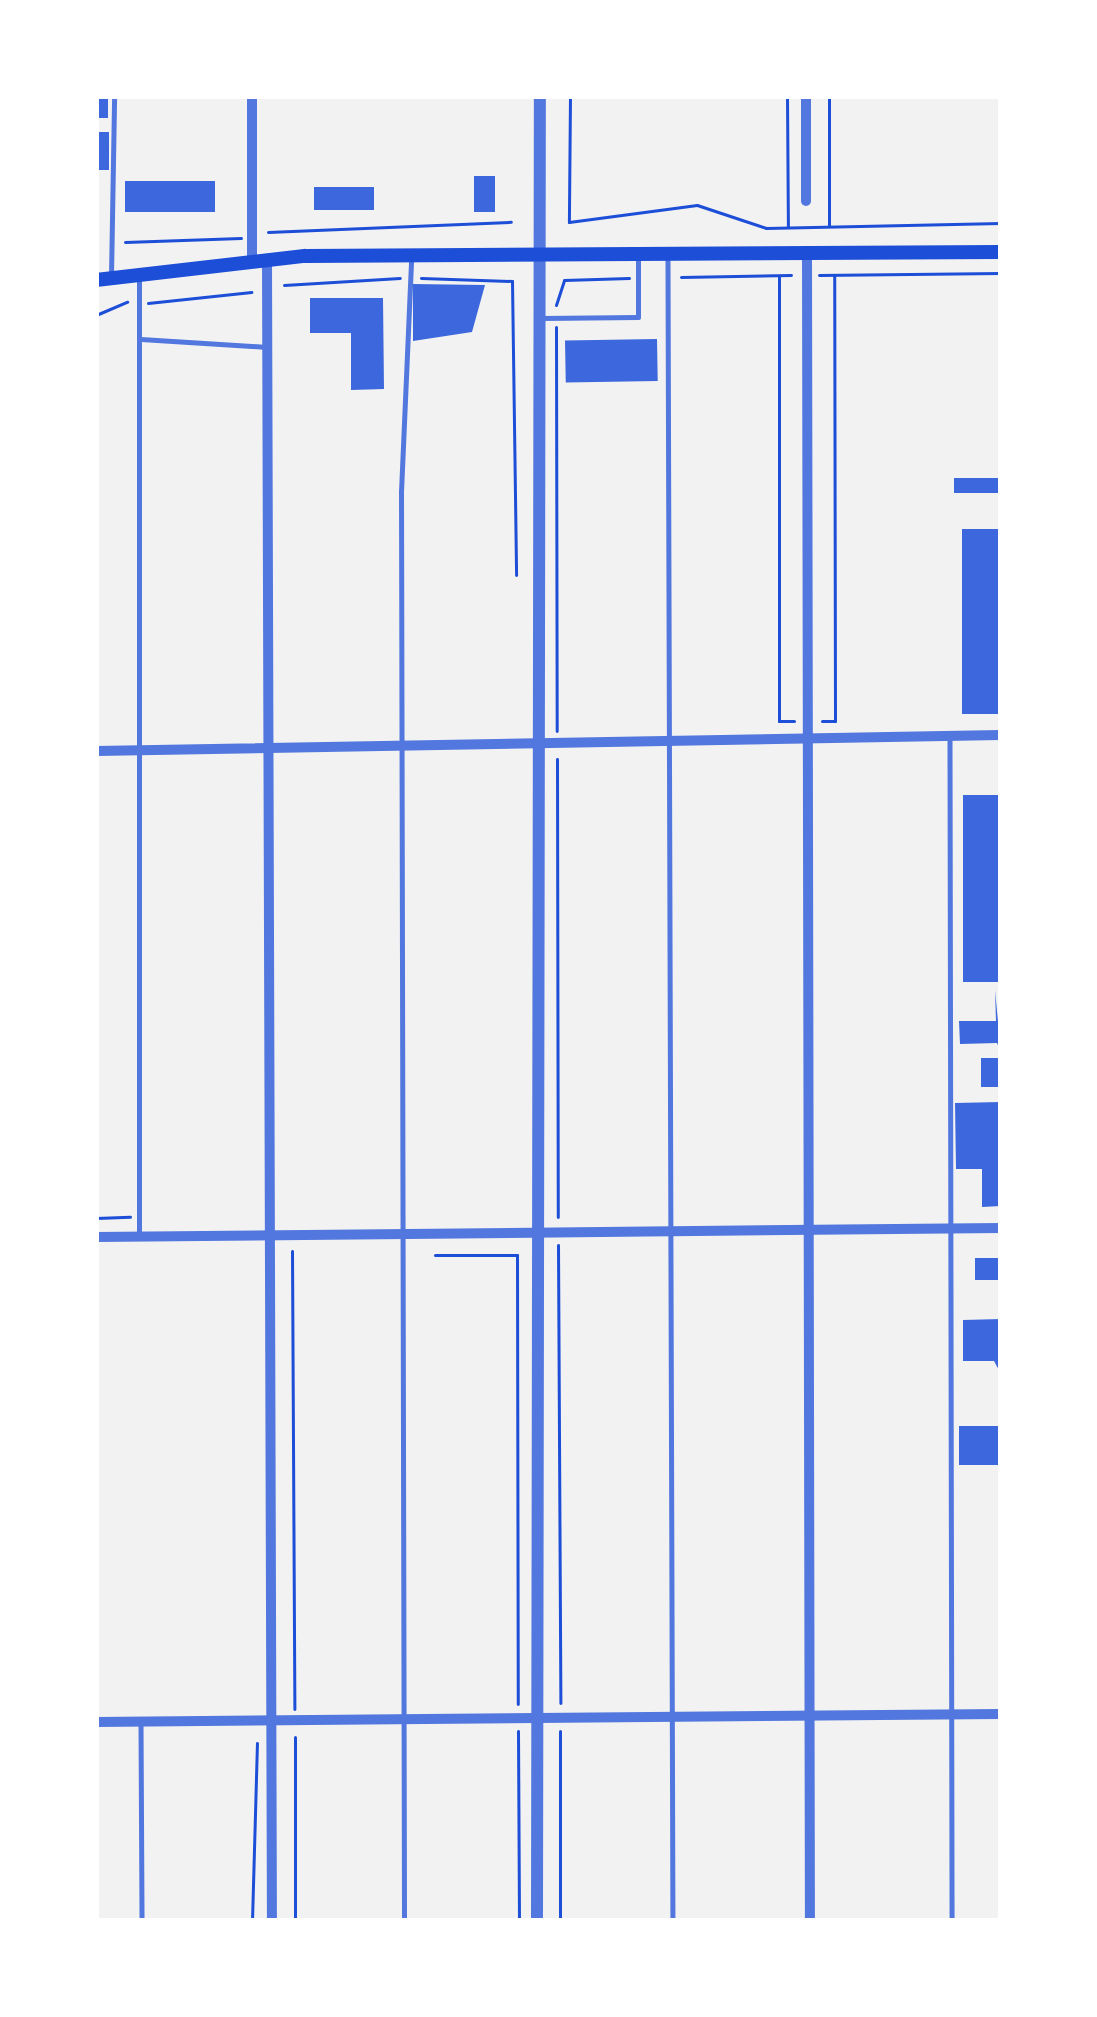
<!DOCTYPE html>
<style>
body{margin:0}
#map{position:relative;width:1097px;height:2017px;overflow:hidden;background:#f2f2f2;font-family:"Fira Sans",sans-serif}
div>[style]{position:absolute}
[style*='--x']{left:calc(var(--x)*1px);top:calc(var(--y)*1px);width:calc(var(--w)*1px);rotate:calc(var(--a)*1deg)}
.building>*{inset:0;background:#3d67dc;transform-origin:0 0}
.path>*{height:3px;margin:-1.5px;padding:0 1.5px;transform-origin:1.5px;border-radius:1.5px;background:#1d4ed8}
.service>*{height:4.5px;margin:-2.25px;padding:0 2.25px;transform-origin:2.25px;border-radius:2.25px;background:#5277de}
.minor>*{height:10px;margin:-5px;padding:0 5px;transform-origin:5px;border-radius:5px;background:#5277de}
.tertiary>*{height:12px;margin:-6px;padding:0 6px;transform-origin:6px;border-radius:6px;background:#5277de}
.secondary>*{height:14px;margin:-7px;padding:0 7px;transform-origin:7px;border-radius:7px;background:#1d4ed8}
span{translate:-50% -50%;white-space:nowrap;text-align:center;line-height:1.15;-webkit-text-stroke:12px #fff;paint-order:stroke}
.frame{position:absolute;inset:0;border:99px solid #fff;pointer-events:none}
</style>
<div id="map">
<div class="building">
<i style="left:96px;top:96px;width:12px;height:22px"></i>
<i style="left:96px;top:132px;width:13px;height:38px"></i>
<i style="left:474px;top:176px;width:21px;height:36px"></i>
<i style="left:125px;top:181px;width:90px;height:31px"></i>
<i style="left:314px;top:187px;width:60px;height:23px"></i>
<i style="clip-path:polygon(413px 284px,485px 285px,472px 332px,413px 341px)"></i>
<i style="clip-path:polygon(310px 298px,383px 298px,384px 389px,351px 390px,351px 333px,310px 333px)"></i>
<i style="left:657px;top:339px;width:42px;height:92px;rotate:89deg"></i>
<i style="left:1001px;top:478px;width:15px;height:47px;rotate:90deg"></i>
<i style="left:962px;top:529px;width:39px;height:185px"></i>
<i style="left:963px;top:795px;width:38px;height:187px"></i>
<i style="clip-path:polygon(995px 990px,1001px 1053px,997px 1043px,960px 1044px,959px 1021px,996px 1021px)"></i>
<i style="left:981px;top:1058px;width:20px;height:29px"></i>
<i style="clip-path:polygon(1001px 1102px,1001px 1206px,982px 1207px,982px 1169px,956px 1169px,955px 1103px)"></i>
<i style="left:975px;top:1258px;width:26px;height:22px"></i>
<i style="clip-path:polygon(1001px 1319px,1001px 1374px,994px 1361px,963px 1361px,963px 1320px)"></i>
<i style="left:959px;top:1426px;width:42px;height:39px"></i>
</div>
<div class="path">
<i style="--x:570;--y:96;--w:126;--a:90.5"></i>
<i style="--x:569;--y:222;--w:129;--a:-7.6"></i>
<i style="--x:697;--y:205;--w:73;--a:18.4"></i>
<i style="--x:766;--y:228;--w:235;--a:-1.2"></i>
<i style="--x:787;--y:96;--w:130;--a:89.6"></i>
<i style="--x:829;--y:96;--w:129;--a:90"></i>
<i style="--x:268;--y:232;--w:243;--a:-2.4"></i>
<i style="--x:125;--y:242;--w:116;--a:-2"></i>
<i style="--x:819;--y:275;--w:182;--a:-0.6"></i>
<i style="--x:681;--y:277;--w:110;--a:-1"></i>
<i style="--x:779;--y:277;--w:444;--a:90"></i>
<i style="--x:779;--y:721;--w:15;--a:0"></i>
<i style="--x:421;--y:278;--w:91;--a:1.9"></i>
<i style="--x:512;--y:281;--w:294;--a:89.2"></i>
<i style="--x:284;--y:285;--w:116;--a:-3.5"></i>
<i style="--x:148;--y:303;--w:104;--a:-6.1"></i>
<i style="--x:556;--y:305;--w:26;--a:-72"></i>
<i style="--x:564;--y:280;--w:65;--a:-1.8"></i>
<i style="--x:96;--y:315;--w:34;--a:-23"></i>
<i style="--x:556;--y:327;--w:404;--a:89.9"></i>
<i style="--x:822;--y:721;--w:13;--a:0"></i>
<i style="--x:835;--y:721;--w:446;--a:-90.1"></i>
<i style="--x:557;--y:759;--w:458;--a:89.9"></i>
<i style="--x:96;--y:1218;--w:34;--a:-2"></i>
<i style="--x:558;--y:1245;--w:458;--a:89.7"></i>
<i style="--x:292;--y:1251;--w:458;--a:89.7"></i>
<i style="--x:435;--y:1255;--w:82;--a:0"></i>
<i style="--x:517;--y:1255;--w:449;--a:89.9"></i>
<i style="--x:518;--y:1731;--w:190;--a:89.7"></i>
<i style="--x:560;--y:1731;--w:190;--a:90"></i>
<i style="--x:295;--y:1737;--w:184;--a:90"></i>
<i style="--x:252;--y:1921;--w:178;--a:-88.4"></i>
</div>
<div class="service">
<i style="--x:668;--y:259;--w:1662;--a:89.83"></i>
<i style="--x:111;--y:276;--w:180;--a:-89"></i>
<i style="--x:542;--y:318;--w:96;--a:-0.6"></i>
<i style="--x:638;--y:317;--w:61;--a:-90"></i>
<i style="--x:141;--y:339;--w:126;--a:3.6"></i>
<i style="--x:950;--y:739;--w:1182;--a:89.9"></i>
<i style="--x:139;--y:1236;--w:959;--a:-90"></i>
<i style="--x:141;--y:1723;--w:198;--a:89.7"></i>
<i style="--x:404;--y:1921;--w:1429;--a:-90.12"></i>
<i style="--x:401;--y:492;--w:233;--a:-87.5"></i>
</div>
<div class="minor">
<i style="--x:252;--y:96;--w:165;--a:90"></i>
<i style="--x:806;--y:96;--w:105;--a:90"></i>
<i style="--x:807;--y:253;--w:1668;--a:89.9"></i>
<i style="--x:267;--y:259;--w:1662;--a:89.83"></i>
<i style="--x:96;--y:751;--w:905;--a:-1.01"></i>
<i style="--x:96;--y:1237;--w:905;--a:-0.57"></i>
<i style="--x:96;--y:1722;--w:905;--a:-0.51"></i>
</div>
<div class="tertiary">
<i style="--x:537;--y:1921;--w:1825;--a:-89.91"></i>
</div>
<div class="secondary">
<i style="--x:96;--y:280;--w:210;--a:-6.6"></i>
<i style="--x:305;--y:256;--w:696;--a:-0.33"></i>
</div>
<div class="frame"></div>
</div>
